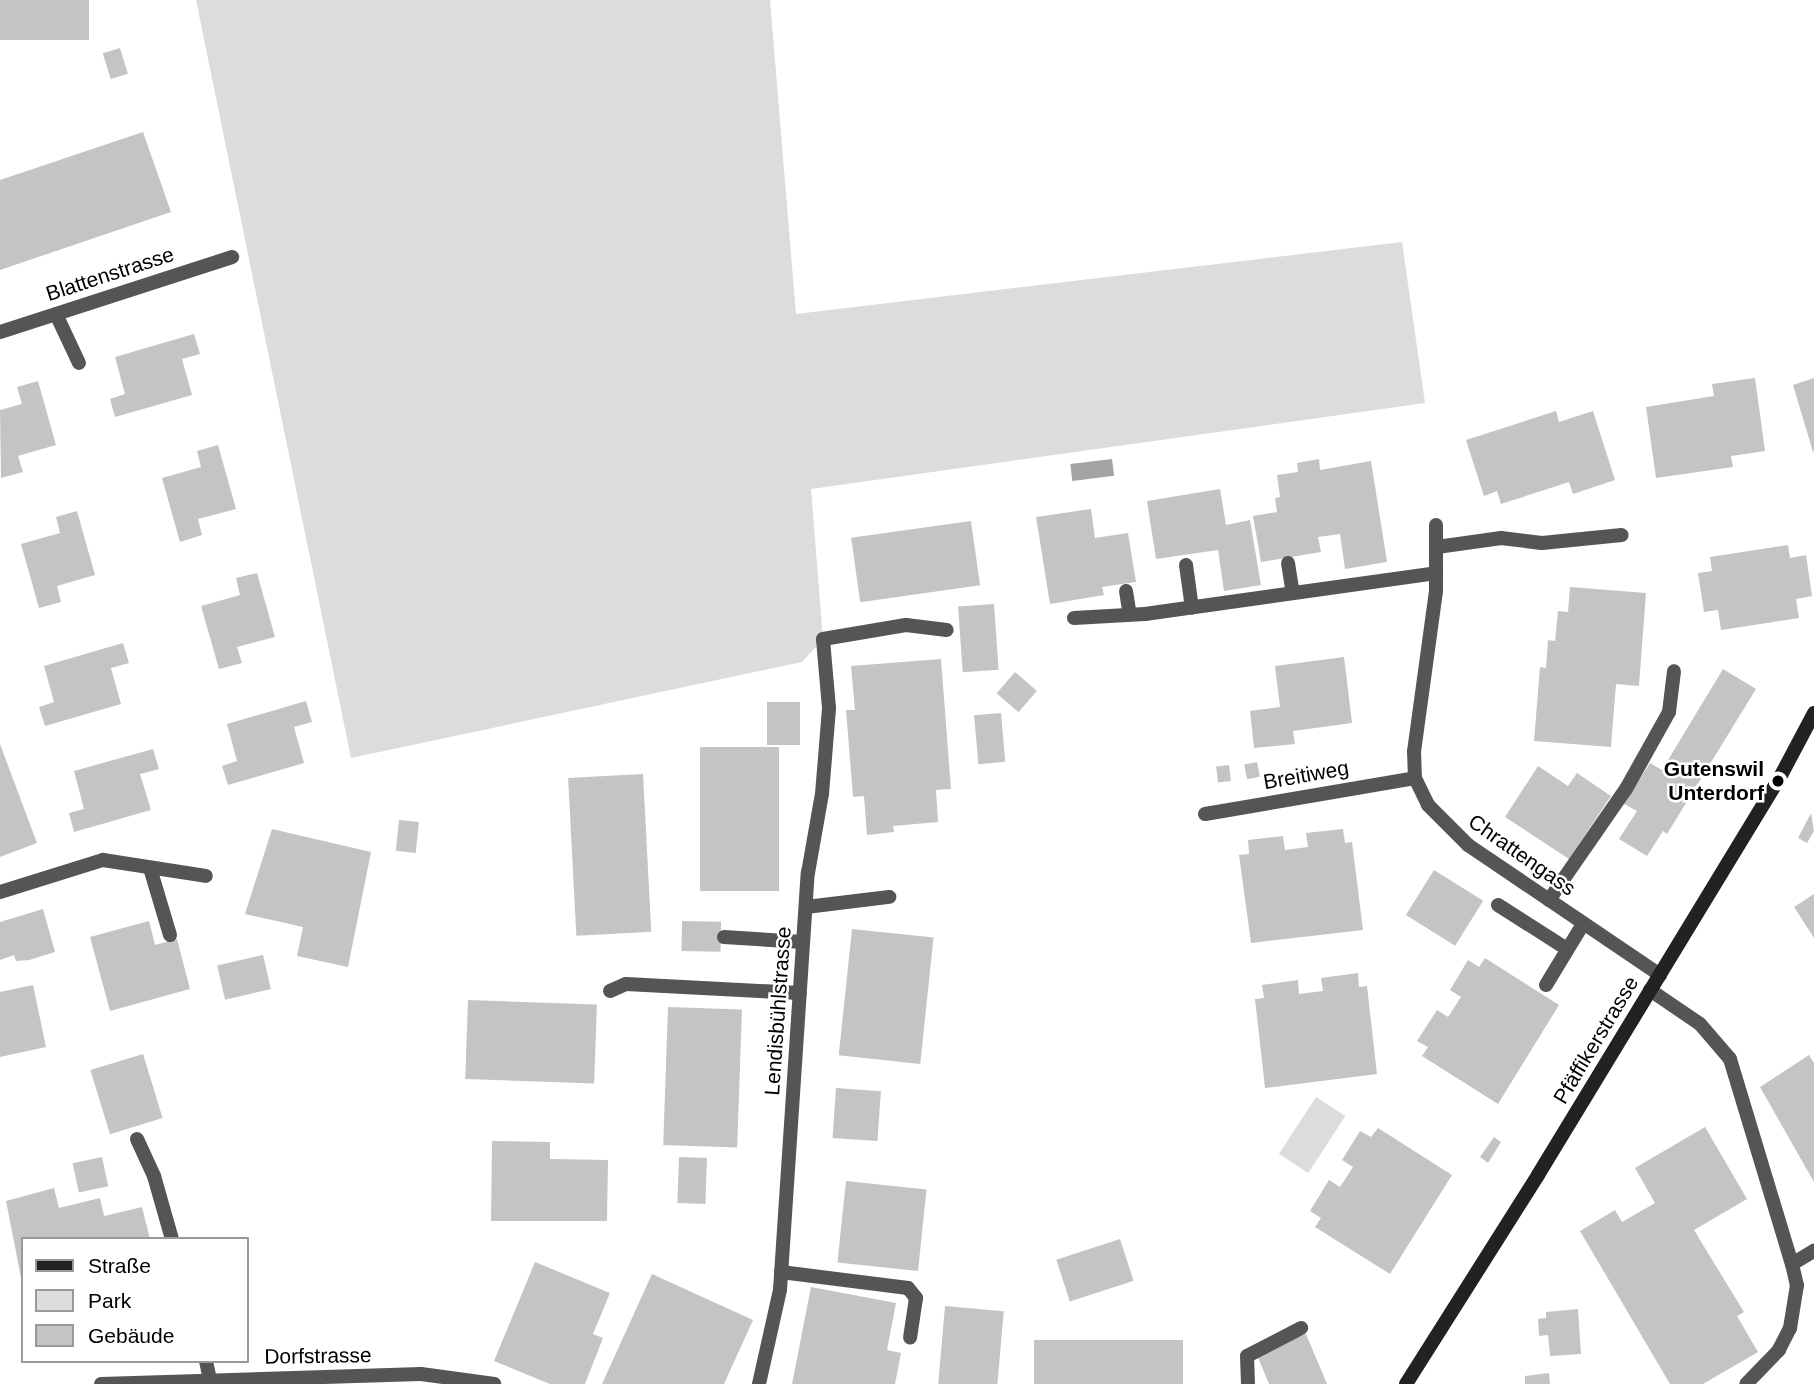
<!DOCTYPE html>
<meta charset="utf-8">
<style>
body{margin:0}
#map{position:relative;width:1814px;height:1384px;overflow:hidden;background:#fff;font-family:Arial,sans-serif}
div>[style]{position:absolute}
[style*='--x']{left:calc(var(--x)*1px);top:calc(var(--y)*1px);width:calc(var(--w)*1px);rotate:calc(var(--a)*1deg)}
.green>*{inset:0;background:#dcdcdc;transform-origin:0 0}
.water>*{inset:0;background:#a3a3a3;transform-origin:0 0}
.building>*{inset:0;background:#c4c4c4;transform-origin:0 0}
.service>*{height:14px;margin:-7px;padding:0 7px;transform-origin:7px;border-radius:7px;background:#555}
.minor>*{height:14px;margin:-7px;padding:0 7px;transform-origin:7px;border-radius:7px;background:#555}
.secondary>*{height:14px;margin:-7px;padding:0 7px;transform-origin:7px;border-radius:7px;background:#222}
.dots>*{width:19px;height:19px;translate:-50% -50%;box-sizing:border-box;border:4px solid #fff;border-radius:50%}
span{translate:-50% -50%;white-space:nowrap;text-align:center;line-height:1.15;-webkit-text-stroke:5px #fff;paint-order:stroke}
.street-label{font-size:21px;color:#000}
.poi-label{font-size:21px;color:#000;font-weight:700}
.right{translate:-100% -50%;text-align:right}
.legend{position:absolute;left:21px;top:1237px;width:228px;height:126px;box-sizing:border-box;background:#fff;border:2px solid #999;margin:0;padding:9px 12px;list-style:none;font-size:21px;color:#000}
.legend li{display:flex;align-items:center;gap:14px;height:35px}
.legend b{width:35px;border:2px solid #999}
</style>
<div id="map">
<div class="green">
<i style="clip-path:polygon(196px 0,770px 0,796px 314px,1402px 242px,1425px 403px,811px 489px,823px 639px,802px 662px,351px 758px)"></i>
<i style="left:1316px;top:1097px;width:35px;height:68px;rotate:33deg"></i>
</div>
<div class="water">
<i style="left:1112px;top:459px;width:17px;height:42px;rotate:83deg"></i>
</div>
<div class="building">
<i style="left:0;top:0;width:89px;height:40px"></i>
<i style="left:120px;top:48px;width:27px;height:18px;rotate:73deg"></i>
<i style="clip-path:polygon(143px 132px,171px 212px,0 270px,0 180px)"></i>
<i style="clip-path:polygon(194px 334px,200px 354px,182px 359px,192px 395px,115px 417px,110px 399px,125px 394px,115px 357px)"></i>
<i style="clip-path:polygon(1755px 378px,1765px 451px,1731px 456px,1733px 467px,1656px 478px,1646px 407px,1714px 396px,1712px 384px)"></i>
<i style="clip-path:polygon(1814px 378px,1814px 451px,1813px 452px,1793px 385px)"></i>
<i style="clip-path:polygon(38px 381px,56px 445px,18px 456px,23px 472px,1px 478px,0 410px,22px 404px,17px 387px)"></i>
<i style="clip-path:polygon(1556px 411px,1559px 422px,1593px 411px,1615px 480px,1573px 494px,1569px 482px,1501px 504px,1497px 491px,1484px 496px,1466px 440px)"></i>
<i style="clip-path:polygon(218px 445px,236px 509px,198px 519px,202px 535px,180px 542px,162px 478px,201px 467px,197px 451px)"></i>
<i style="clip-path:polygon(1319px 459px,1320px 470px,1371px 461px,1387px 562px,1345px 569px,1340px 534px,1318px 537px,1321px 552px,1261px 562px,1253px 516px,1277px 512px,1275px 498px,1280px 497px,1277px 475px,1298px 472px,1297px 463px)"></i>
<i style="clip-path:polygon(1220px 489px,1226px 525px,1250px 520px,1261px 585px,1224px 591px,1218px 550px,1156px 559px,1147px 501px)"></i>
<i style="clip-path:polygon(1091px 509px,1095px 538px,1128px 533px,1136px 582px,1102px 587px,1104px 595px,1050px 604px,1036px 517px)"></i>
<i style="clip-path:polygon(77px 511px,95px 575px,57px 586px,61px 602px,39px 608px,21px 544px,60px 533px,56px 517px)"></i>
<i style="left:971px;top:521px;width:65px;height:121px;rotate:82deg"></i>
<i style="clip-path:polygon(1788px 545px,1790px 558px,1806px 555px,1812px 596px,1796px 599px,1799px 618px,1721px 630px,1718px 610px,1704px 612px,1698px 573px,1712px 571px,1710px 557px)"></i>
<i style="clip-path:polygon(257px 573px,275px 637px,237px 647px,242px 663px,219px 669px,201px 606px,240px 595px,236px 578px)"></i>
<i style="clip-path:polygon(1570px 587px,1646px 593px,1639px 686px,1616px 684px,1611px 747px,1534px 741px,1540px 667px,1546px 668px,1548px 640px,1555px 641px,1558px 611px,1568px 612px)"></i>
<i style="left:994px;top:604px;width:66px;height:36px;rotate:86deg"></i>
<i style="clip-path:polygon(123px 643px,129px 663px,111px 668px,121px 704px,45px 726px,39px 707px,54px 702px,44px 666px)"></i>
<i style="clip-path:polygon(1344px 657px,1352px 723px,1293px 731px,1295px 744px,1254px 748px,1250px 711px,1280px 707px,1275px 666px)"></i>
<i style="clip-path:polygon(941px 659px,951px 789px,936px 790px,938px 822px,893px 826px,894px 832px,867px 835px,864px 796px,853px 797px,846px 710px,855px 710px,851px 666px)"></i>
<i style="clip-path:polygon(1723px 669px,1756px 689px,1667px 834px,1663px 831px,1647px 856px,1619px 839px,1637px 811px,1624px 804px,1650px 763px,1662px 770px)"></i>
<i style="left:1015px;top:672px;width:29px;height:28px;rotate:41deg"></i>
<i style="clip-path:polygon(306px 701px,312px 722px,294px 727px,304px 763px,228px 785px,222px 766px,237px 761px,227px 724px)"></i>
<i style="left:767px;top:702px;width:33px;height:43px"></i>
<i style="left:1001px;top:713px;width:49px;height:27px;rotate:85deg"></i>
<i style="clip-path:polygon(0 744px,37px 843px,0 857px)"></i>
<i style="left:779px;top:747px;width:144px;height:79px;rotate:90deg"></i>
<i style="clip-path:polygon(153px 749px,159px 769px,140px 774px,151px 810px,74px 832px,69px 813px,84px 809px,74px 771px)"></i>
<i style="left:1257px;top:762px;width:15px;height:13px;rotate:79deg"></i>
<i style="left:1229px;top:765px;width:16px;height:13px;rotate:83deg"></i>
<i style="clip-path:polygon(1538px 766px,1568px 786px,1577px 773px,1611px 796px,1569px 859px,1505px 817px)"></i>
<i style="left:643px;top:774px;width:158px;height:75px;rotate:87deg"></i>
<i style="clip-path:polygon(1811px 813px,1814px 831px,1807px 843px,1798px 838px)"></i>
<i style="left:399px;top:820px;width:20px;height:31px;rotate:6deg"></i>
<i style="clip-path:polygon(272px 829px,371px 852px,348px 967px,297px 956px,303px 927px,245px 914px)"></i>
<i style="clip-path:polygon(1343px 829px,1345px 843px,1352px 842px,1363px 930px,1251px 943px,1239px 855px,1249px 854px,1248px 840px,1283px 836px,1285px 850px,1308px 847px,1306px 833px)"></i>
<i style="left:1434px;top:870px;width:58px;height:53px;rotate:32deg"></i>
<i style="clip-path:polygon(1814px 894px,1814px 938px,1794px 907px)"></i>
<i style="clip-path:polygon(43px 909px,55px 952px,29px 960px,16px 961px,14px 955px,0 960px,0 922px)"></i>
<i style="clip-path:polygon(149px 921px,155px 945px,177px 939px,190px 989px,110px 1011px,90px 937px)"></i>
<i style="left:682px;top:921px;width:39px;height:30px;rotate:1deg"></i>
<i style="left:852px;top:929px;width:82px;height:127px;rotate:6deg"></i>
<i style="left:263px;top:955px;width:35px;height:47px;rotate:77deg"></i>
<i style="clip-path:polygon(1485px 958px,1559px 1005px,1498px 1104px,1422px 1056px,1428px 1047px,1417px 1041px,1437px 1010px,1448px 1017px,1461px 997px,1450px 990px,1468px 960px,1479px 967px)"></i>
<i style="clip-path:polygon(1358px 973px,1359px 987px,1367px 986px,1377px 1074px,1265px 1088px,1255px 999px,1264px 998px,1262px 985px,1298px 980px,1299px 994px,1323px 991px,1321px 978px)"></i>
<i style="clip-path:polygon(33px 985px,46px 1047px,0 1057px,0 992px)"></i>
<i style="left:468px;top:1000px;width:129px;height:79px;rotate:2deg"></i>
<i style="left:668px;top:1007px;width:74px;height:138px;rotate:2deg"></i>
<i style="left:143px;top:1054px;width:67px;height:55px;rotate:73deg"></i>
<i style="clip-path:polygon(1809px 1055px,1814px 1063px,1814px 1182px,1760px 1087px)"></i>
<i style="left:836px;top:1088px;width:45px;height:50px;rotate:4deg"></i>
<i style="clip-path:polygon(1705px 1127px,1747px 1199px,1694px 1230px,1744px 1312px,1737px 1316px,1758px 1352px,1703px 1384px,1670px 1384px,1580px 1231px,1615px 1210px,1622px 1222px,1655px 1203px,1635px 1168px)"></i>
<i style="clip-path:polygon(1378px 1128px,1452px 1175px,1390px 1274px,1315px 1227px,1321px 1218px,1310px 1211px,1329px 1180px,1340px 1187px,1353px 1167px,1342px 1160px,1360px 1131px,1371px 1137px)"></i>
<i style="clip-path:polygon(1494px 1137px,1501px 1142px,1488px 1163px,1480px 1157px)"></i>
<i style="clip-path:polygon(492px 1141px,550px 1142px,550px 1159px,608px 1160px,607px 1221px,491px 1221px)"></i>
<i style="left:102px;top:1157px;width:30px;height:30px;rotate:78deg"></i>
<i style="left:679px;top:1157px;width:28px;height:46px;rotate:2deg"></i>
<i style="left:846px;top:1181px;width:81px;height:82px;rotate:6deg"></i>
<i style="clip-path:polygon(54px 1188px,59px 1208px,100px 1198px,104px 1216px,142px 1207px,150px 1239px,23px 1239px,22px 1283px,6px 1201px)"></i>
<i style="left:1120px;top:1239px;width:44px;height:67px;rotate:72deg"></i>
<i style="clip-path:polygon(535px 1262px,610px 1293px,593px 1334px,603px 1338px,585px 1384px,550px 1384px,494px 1361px)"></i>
<i style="clip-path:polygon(652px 1274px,753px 1320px,724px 1384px,602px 1384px)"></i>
<i style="clip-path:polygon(811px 1287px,896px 1303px,887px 1350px,901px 1353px,895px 1384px,792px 1384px)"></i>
<i style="left:945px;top:1306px;width:59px;height:78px;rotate:5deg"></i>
<i style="clip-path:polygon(1578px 1309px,1581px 1354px,1550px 1356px,1548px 1335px,1539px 1336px,1538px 1319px,1546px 1318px,1546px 1312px)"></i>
<i style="clip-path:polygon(1306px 1334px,1327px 1384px,1269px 1384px,1257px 1355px)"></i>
<i style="left:1183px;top:1340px;width:44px;height:149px;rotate:90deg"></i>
<i style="clip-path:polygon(1549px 1373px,1550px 1384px,1525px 1384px,1525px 1376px)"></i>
</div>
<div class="service">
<i style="--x:56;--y:314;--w:54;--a:64.9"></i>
<i style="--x:1437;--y:547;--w:65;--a:-8"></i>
<i style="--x:1501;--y:538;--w:41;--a:7"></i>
<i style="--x:1542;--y:543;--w:80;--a:-5.7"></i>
<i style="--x:1288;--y:563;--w:30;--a:81"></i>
<i style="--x:1186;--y:565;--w:43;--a:82.1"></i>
<i style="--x:1126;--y:591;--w:24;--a:81"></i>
<i style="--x:1074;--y:618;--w:71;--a:-3.2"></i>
<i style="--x:1145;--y:614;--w:294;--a:-8"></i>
<i style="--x:823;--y:639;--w:84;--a:-9.6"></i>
<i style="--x:906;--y:625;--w:41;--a:7"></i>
<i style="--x:150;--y:868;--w:70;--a:73.4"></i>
<i style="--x:1549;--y:900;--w:135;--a:-55.3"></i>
<i style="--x:1626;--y:789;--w:88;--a:-60.8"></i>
<i style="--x:1669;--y:712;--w:41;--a:-83"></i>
<i style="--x:1498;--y:905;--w:82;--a:32.5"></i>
<i style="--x:806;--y:907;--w:84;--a:-6.9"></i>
<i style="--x:724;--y:937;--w:79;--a:3.6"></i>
<i style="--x:1546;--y:985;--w:71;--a:-58.8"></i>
<i style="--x:610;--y:991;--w:17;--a:-24"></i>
<i style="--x:626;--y:984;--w:174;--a:3"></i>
<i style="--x:137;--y:1139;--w:41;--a:65.3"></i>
<i style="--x:154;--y:1176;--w:66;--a:74.1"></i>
<i style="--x:781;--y:1272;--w:128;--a:7.2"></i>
<i style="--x:908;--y:1288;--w:13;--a:51"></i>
<i style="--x:916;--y:1298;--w:40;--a:98.5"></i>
<i style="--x:206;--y:1361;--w:19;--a:78"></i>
<i style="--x:1248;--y:1384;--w:28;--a:-92"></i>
<i style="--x:1247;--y:1356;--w:61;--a:-27.4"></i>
</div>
<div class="minor">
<i style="--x:0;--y:332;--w:244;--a:-17.9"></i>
<i style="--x:1436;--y:525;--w:66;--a:90"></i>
<i style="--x:1436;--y:591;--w:162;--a:97.8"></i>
<i style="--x:1414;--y:751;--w:27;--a:88"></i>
<i style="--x:1415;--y:778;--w:30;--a:64"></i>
<i style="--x:1428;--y:805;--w:57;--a:45"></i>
<i style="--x:1468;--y:845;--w:232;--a:34.1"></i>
<i style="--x:1205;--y:814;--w:213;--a:-9.7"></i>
<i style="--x:0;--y:892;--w:108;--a:-17.3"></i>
<i style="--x:103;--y:860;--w:104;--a:8.8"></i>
<i style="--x:1650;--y:990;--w:60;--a:34.2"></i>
<i style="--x:1700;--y:1024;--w:46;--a:49.4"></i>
<i style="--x:1730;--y:1059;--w:214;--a:73.2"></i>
<i style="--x:1792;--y:1264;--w:22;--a:77"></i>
<i style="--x:1797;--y:1285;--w:44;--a:99.2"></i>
<i style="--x:1790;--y:1328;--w:25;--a:117"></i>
<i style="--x:1779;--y:1350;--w:47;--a:134.1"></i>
<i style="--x:1792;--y:1264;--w:26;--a:-31"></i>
<i style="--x:101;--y:1384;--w:320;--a:-1.8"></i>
<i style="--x:421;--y:1374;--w:74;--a:7.8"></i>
<i style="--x:759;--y:1384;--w:96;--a:-77.4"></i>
<i style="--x:780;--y:1290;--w:418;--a:-86.2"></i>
<i style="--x:808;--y:873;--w:80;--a:-80"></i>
<i style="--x:822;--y:794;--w:86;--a:-85.3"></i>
<i style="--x:829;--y:708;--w:69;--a:-95"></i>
</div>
<div class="secondary">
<i style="--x:1406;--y:1384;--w:247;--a:-57.7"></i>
<i style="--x:1538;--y:1175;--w:461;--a:-58.7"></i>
<i style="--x:1778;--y:781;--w:77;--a:-62.1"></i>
</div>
<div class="dots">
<i style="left:1778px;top:781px;background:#000"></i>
</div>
<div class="street-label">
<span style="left:110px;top:274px;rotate:-18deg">Blattenstrasse</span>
<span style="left:1306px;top:775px;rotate:-10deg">Breitiweg</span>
<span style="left:1522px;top:855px;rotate:35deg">Chrattengass</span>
<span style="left:778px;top:1011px;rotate:-86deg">Lendisbühlstrasse</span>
<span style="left:1596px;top:1040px;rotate:-59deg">Pfäffikerstrasse</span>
<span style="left:318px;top:1356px;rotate:-1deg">Dorfstrasse</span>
</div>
<div class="poi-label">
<span class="right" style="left:1764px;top:781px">Gutenswil<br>Unterdorf</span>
</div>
<ul class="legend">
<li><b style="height:9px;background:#222"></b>Straße</li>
<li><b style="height:19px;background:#dcdcdc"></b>Park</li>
<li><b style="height:19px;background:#c4c4c4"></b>Gebäude</li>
</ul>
</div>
